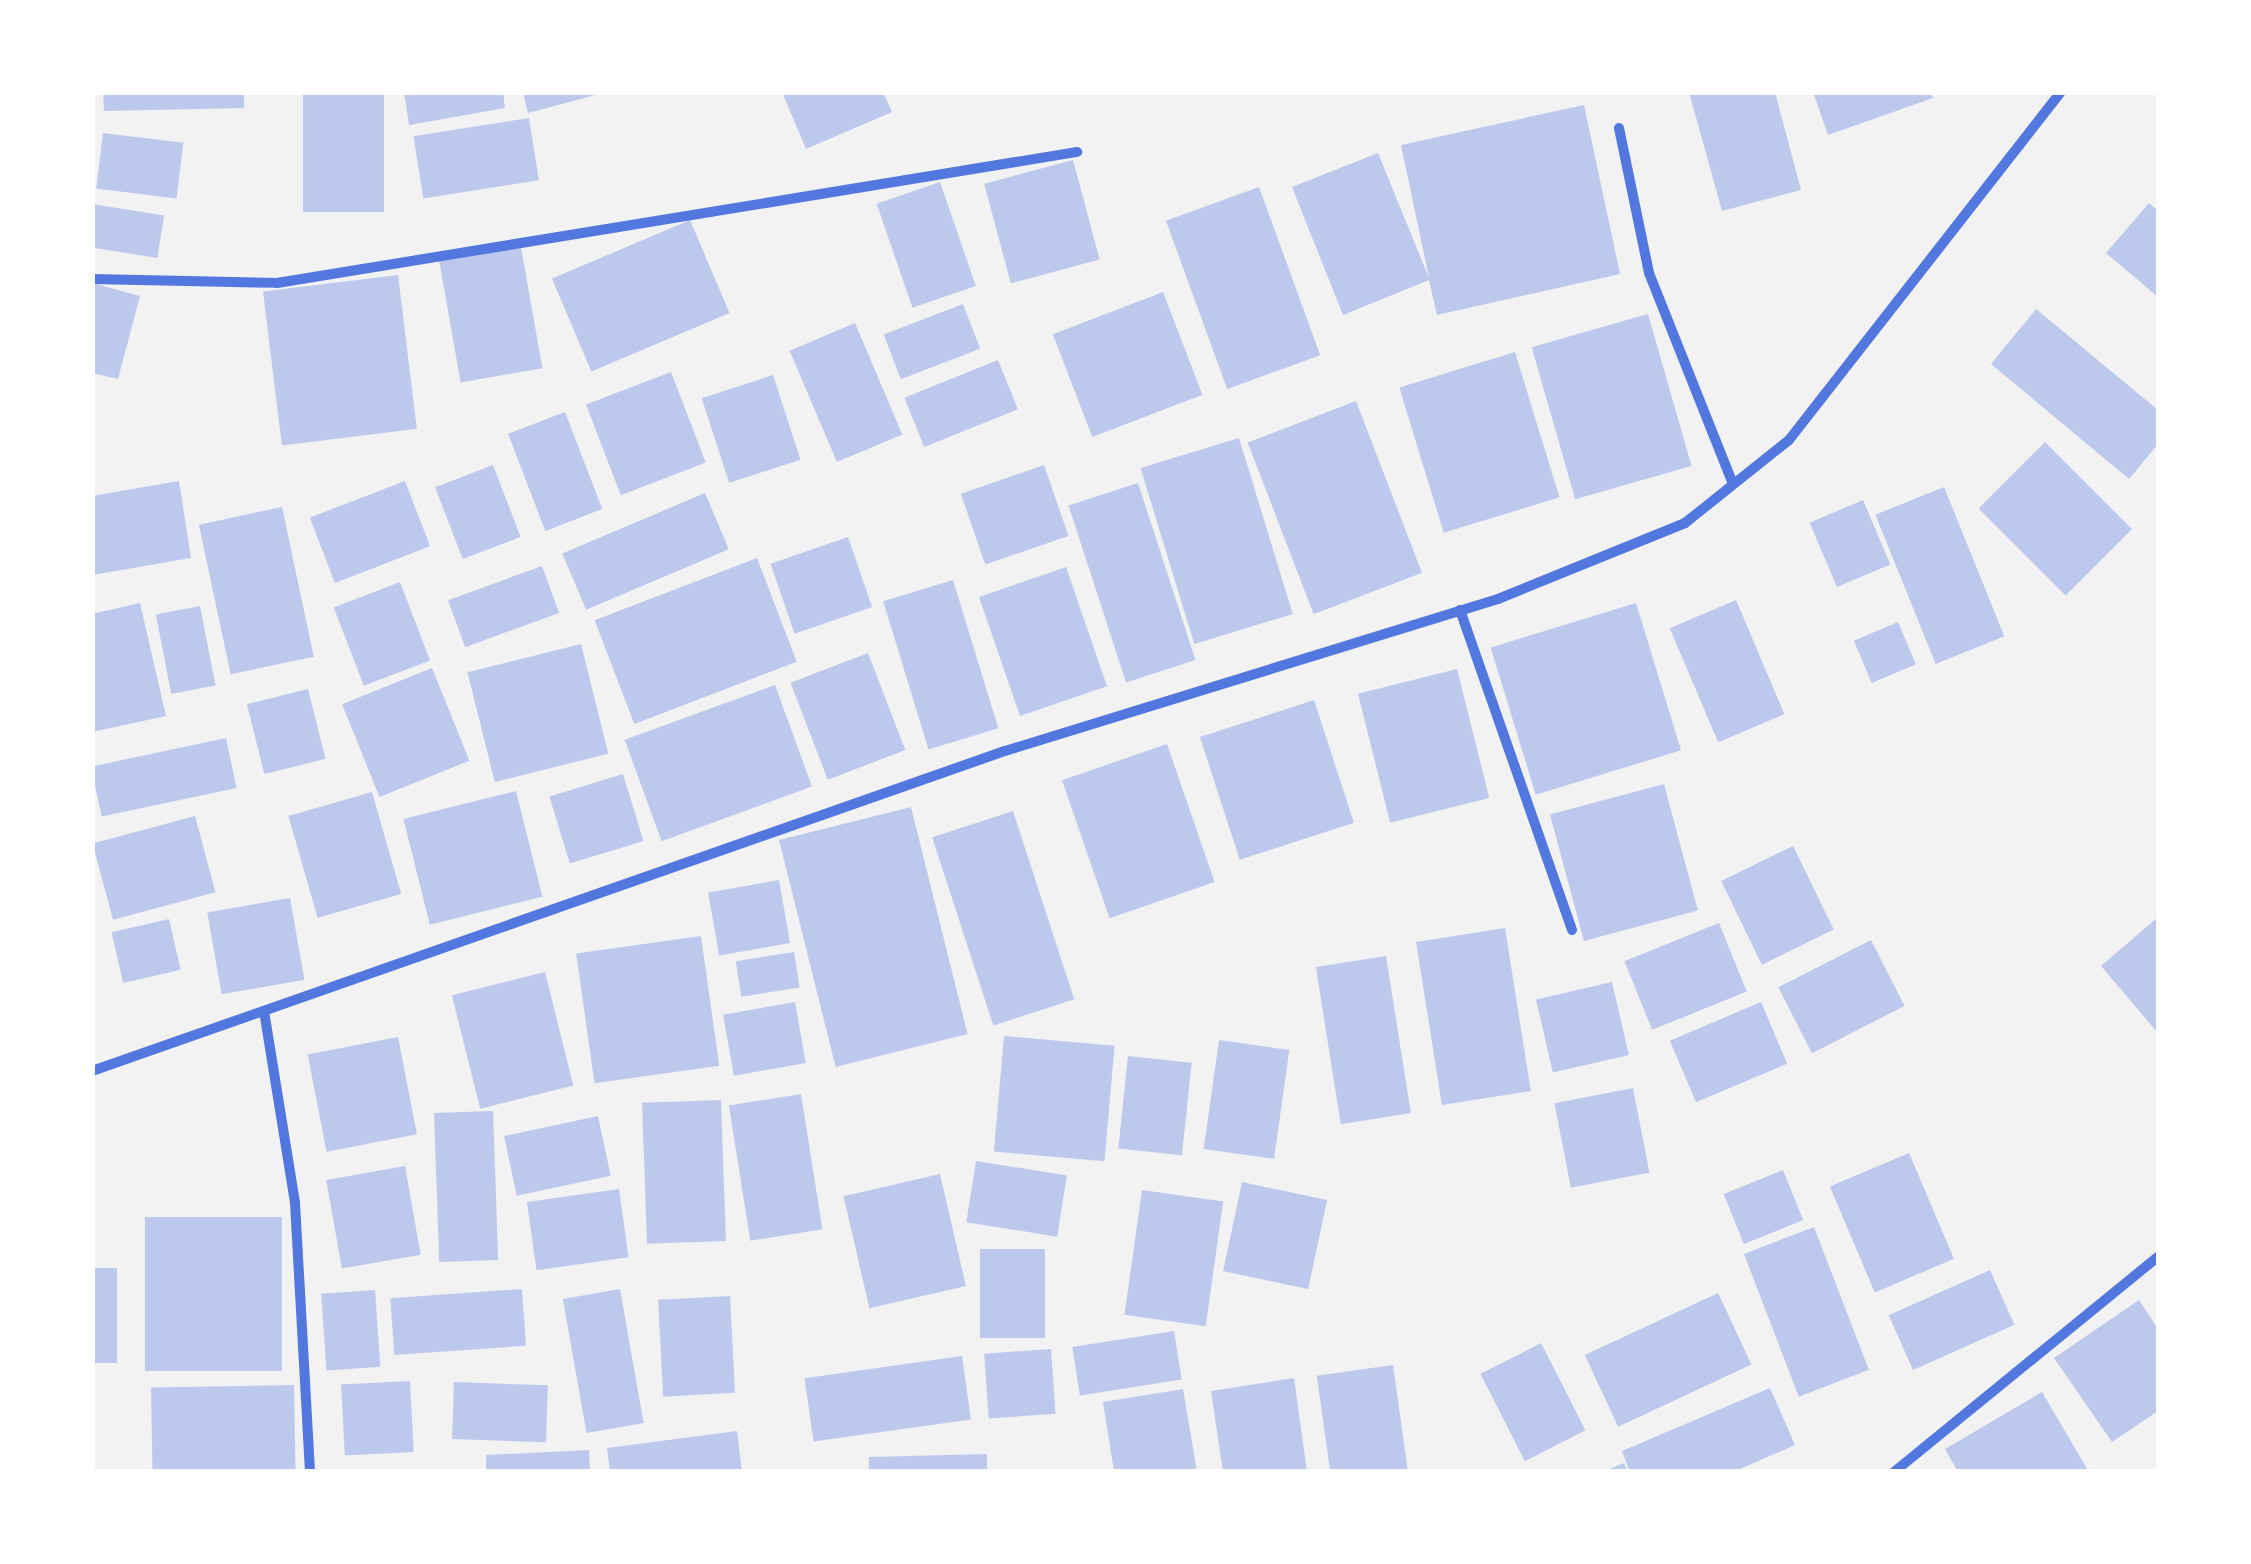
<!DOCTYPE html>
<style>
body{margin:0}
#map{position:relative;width:2251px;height:1564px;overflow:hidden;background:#f2f2f2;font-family:Arial,sans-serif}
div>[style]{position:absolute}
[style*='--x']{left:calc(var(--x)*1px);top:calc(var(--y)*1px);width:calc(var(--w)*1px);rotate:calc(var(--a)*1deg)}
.building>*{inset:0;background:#bdc9ec;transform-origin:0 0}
.minor>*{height:10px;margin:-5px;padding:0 5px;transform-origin:5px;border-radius:5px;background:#5277de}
span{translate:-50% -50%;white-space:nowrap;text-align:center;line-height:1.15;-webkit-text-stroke:8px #fff;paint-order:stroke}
.frame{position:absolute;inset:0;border:95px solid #fff;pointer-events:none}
</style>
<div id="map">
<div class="building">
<i style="clip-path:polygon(103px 92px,244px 92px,244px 108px,104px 111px)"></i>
<i style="left:303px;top:92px;width:81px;height:120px"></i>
<i style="clip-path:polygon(404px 92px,503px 92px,505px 108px,409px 125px)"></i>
<i style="clip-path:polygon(523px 92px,599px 92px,599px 94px,528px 113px)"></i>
<i style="clip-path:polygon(782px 92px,883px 92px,892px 112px,806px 149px)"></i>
<i style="clip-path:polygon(1689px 92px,1775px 92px,1801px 190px,1722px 211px)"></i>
<i style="clip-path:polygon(1813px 92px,1931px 92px,1933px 98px,1828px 135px)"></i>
<i style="clip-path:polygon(1584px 105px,1620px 274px,1437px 315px,1429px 280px,1343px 315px,1292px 187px,1378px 153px,1429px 278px,1401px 145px)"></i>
<i style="left:529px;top:118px;width:63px;height:117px;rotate:81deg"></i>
<i style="left:103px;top:133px;width:81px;height:56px;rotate:7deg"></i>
<i style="left:1073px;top:160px;width:103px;height:92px;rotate:75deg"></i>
<i style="left:940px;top:182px;width:110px;height:67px;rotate:71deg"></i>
<i style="left:1259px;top:187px;width:179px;height:99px;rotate:70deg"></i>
<i style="clip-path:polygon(2149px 203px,2158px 211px,2158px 297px,2106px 253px)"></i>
<i style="left:92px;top:204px;width:73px;height:43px;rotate:9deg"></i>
<i style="left:690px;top:220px;width:101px;height:150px;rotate:67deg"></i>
<i style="left:521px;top:247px;width:123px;height:83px;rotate:80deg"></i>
<i style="left:398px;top:275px;width:155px;height:136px;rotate:83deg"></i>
<i style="clip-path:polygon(92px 283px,140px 296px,118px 379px,92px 373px)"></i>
<i style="left:1163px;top:292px;width:110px;height:118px;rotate:69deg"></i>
<i style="left:963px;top:304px;width:48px;height:85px;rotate:69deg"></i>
<i style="clip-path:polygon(2036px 309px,2158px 410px,2158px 444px,2129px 479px,1991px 364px)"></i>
<i style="left:1648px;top:314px;width:158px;height:121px;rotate:74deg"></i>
<i style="left:855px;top:323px;width:121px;height:71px;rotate:67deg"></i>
<i style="left:1515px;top:352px;width:152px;height:121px;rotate:73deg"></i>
<i style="left:998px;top:360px;width:53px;height:101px;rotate:68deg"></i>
<i style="left:671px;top:372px;width:97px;height:91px;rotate:69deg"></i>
<i style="left:773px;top:375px;width:89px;height:75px;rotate:72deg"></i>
<i style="left:1356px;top:401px;width:184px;height:116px;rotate:69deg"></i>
<i style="left:565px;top:412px;width:104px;height:61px;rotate:69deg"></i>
<i style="left:1239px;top:438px;width:184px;height:103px;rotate:73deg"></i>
<i style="left:2045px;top:442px;width:123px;height:94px;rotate:45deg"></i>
<i style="left:493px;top:465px;width:77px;height:62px;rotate:69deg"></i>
<i style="left:1044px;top:465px;width:75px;height:88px;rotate:71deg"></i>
<i style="clip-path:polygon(179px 481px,191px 558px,92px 575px,92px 496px)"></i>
<i style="left:405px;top:481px;width:70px;height:102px;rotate:69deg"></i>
<i style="left:1138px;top:483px;width:186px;height:73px;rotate:72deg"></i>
<i style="left:1944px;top:487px;width:161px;height:74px;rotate:68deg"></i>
<i style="left:705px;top:493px;width:61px;height:155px;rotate:67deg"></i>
<i style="left:1863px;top:500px;width:70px;height:58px;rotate:67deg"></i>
<i style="left:282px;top:507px;width:153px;height:85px;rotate:78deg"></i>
<i style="left:848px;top:537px;width:74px;height:82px;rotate:71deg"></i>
<i style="left:757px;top:558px;width:111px;height:174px;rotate:69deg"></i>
<i style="left:542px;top:566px;width:50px;height:100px;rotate:70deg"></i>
<i style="left:1066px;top:567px;width:126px;height:92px;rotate:71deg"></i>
<i style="left:953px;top:580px;width:155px;height:73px;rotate:73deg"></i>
<i style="left:400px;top:582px;width:84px;height:71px;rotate:69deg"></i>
<i style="left:1736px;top:600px;width:124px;height:72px;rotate:67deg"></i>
<i style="clip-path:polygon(140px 603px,166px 716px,92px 732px,92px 614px)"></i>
<i style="left:1636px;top:603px;width:154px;height:152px;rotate:73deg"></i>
<i style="left:200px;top:606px;width:81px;height:45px;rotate:79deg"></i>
<i style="left:1898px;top:622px;width:46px;height:48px;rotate:67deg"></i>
<i style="left:581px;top:644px;width:113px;height:117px;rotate:76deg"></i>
<i style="left:868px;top:653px;width:104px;height:83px;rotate:69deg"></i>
<i style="left:432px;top:668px;width:100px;height:97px;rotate:68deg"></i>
<i style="left:1457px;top:669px;width:133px;height:102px;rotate:76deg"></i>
<i style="left:775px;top:685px;width:108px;height:160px;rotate:70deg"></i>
<i style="left:308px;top:689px;width:72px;height:63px;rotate:76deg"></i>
<i style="left:1314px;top:700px;width:129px;height:120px;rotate:72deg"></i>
<i style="left:226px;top:738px;width:51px;height:138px;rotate:78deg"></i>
<i style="left:1167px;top:744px;width:146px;height:111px;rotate:71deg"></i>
<i style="left:623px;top:774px;width:70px;height:77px;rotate:73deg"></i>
<i style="left:1664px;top:784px;width:131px;height:118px;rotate:75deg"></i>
<i style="left:516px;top:791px;width:109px;height:116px;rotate:76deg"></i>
<i style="left:372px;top:792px;width:106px;height:87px;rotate:74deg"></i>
<i style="left:911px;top:807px;width:234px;height:136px;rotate:76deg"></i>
<i style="left:1013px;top:811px;width:198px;height:85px;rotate:72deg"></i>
<i style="left:195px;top:816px;width:79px;height:106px;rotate:75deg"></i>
<i style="left:1793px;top:846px;width:93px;height:80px;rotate:64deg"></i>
<i style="left:779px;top:880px;width:64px;height:72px;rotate:80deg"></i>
<i style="left:290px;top:898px;width:83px;height:84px;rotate:80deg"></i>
<i style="clip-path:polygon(2158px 917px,2158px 1033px,2101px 966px)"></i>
<i style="left:169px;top:919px;width:52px;height:59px;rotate:77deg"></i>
<i style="left:1719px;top:923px;width:74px;height:102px;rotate:68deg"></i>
<i style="left:1505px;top:928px;width:165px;height:90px;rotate:81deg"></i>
<i style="left:701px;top:936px;width:131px;height:126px;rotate:82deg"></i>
<i style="left:1871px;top:940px;width:74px;height:104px;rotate:63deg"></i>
<i style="left:794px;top:952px;width:36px;height:59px;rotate:81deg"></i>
<i style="left:1386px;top:956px;width:159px;height:71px;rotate:81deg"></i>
<i style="left:545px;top:972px;width:117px;height:96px;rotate:76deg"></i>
<i style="left:1612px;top:982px;width:75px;height:78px;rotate:77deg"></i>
<i style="left:795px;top:1002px;width:62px;height:73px;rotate:80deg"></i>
<i style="left:1761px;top:1002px;width:67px;height:99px;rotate:67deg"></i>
<i style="left:1004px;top:1036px;width:111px;height:116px;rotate:5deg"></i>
<i style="left:398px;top:1037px;width:99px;height:92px;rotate:79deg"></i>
<i style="left:1219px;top:1040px;width:71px;height:110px;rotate:8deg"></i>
<i style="left:1128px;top:1056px;width:64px;height:93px;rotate:6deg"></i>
<i style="left:1633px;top:1088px;width:86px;height:80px;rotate:79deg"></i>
<i style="left:801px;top:1094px;width:137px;height:73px;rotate:81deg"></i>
<i style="left:721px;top:1100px;width:141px;height:79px;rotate:88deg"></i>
<i style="left:493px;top:1111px;width:149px;height:59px;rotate:88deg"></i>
<i style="left:598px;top:1116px;width:61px;height:96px;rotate:78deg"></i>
<i style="left:1909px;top:1153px;width:115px;height:86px;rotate:67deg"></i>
<i style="left:976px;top:1161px;width:92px;height:62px;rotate:9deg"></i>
<i style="left:405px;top:1166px;width:90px;height:80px;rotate:80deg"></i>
<i style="left:1783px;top:1170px;width:54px;height:64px;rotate:68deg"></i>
<i style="left:940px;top:1174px;width:115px;height:99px;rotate:77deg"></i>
<i style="left:1242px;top:1182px;width:87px;height:91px;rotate:12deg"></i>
<i style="left:619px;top:1189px;width:69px;height:93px;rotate:82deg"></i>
<i style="left:1142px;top:1190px;width:82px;height:126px;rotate:8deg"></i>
<i style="left:145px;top:1217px;width:137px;height:154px"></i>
<i style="left:1814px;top:1227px;width:153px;height:75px;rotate:69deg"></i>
<i style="left:980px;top:1249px;width:65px;height:89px"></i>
<i style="left:92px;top:1268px;width:25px;height:95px"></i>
<i style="left:1990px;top:1270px;width:60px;height:111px;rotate:66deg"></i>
<i style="left:522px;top:1289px;width:57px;height:132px;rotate:86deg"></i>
<i style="left:620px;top:1289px;width:136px;height:58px;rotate:80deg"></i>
<i style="left:375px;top:1290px;width:77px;height:54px;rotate:86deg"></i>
<i style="left:1718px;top:1293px;width:79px;height:147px;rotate:65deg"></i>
<i style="left:730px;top:1296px;width:97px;height:72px;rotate:87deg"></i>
<i style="clip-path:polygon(2139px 1300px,2158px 1329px,2158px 1411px,2112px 1442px,2054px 1358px)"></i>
<i style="left:1174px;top:1331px;width:49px;height:103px;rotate:81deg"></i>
<i style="left:1541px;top:1343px;width:98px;height:68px;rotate:63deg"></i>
<i style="left:1051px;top:1349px;width:65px;height:67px;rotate:86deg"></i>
<i style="left:962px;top:1356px;width:64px;height:159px;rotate:82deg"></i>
<i style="left:1393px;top:1365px;width:108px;height:77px;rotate:82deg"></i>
<i style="clip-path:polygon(1294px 1378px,1307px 1472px,1223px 1472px,1211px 1391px)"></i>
<i style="left:410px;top:1381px;width:71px;height:69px;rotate:87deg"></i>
<i style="left:454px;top:1382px;width:94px;height:57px;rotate:2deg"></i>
<i style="left:294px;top:1385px;width:87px;height:143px;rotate:89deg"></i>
<i style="clip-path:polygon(1770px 1388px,1795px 1445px,1733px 1472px,1630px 1472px,1622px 1451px)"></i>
<i style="clip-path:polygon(1183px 1389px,1197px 1472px,1114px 1472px,1103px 1402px)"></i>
<i style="clip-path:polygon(2042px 1392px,2089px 1472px,1958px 1472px,1945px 1449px)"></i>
<i style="clip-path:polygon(737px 1431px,742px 1472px,610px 1472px,607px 1448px)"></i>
<i style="clip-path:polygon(589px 1450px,590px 1472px,486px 1472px,486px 1455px)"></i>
<i style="clip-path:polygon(987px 1454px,987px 1472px,869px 1472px,869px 1457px)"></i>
<i style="clip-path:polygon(1624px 1463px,1627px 1471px,1604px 1471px)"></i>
</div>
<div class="minor">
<i style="--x:1619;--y:128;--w:148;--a:78.3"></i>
<i style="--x:1649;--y:273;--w:227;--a:68.3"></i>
<i style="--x:92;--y:279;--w:185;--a:1.2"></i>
<i style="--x:277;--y:283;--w:811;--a:-9.3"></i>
<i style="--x:1460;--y:610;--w:339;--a:70.7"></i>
<i style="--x:264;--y:1011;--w:194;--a:80.8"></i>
<i style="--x:295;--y:1203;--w:269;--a:86.8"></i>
<i style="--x:92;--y:1071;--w:967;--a:-19.32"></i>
<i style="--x:1005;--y:751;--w:516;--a:-17.14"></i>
<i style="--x:1498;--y:599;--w:202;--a:-22.1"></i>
<i style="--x:1685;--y:523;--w:133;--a:-38.6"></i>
<i style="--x:1789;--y:440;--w:442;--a:-52"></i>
<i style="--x:1894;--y:1472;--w:340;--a:-39.2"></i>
</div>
<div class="frame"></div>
</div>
